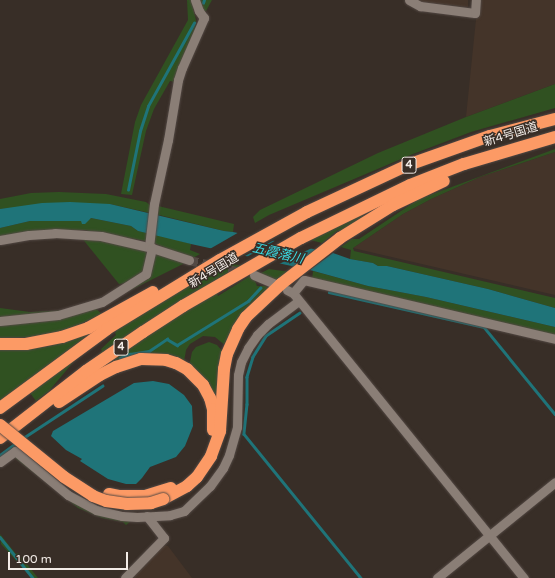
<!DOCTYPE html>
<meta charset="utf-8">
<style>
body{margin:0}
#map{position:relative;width:555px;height:578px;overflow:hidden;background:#382e27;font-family:"Varela Round","Noto Sans JP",sans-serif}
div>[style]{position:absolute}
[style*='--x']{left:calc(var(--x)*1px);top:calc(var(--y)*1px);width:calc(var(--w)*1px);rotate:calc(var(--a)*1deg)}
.industrial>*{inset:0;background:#443429}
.green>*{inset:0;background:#305121}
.water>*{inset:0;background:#1f7479}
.pier>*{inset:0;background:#382e27}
.stream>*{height:2.5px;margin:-1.25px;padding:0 1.25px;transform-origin:1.25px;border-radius:1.25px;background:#1f7479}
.street-tunnel>*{height:9px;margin-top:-4.5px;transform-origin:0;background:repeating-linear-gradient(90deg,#544a44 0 9px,transparent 0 13.5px)}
.roads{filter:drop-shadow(0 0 1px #534944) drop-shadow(0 0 1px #534944)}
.street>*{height:9px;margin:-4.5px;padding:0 4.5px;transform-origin:4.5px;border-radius:4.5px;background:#8a7e76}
.highway>*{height:12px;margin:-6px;padding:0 6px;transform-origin:6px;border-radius:6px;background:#fc9a65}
.bridges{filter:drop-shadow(0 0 1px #534944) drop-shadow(0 0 1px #534944)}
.highway-bridge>*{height:12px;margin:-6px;padding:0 6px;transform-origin:6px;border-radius:6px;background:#fc9a65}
span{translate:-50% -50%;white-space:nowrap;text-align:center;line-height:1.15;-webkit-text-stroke:3px #382e27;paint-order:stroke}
.shield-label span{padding:1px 3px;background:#382e27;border:1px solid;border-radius:3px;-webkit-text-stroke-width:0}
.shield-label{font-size:11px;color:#f3ece7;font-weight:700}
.street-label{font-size:12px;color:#f3ece7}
.water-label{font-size:13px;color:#3bdce5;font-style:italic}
.scale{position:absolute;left:8px;top:552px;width:120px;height:18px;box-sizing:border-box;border:2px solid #f3ece7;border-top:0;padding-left:5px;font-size:12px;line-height:14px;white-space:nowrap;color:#f3ece7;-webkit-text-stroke:3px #382e27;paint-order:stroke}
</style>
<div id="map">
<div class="industrial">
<i style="clip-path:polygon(417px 0,468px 0,468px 7px,422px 2px)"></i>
<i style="clip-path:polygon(478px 0,555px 0,555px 84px,466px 117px)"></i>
<i style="clip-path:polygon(555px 152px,555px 295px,353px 248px,403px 214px,431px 199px,480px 177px)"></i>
<i style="clip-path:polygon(161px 545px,168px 546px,192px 578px,127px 578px)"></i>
</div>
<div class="green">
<i style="clip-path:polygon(187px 0,191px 0,196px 20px,195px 34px,175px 82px,170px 81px,154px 109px,146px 131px,132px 195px,121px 194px,135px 122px,141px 105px,188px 20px)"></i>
<i style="clip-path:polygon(198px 0,212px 0,206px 11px,203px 11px)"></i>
<i style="clip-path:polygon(555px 84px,555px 108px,471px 132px,413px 154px,269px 215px,255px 223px,253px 217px,260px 210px,378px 153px,466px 117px)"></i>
<i style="clip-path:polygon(555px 149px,555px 152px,480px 177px,431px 199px,403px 214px,353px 248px,354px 251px,555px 298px,555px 308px,488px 289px,387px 266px,378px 266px,373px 263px,350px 259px,351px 250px,341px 247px,352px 239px,359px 239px,419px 199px)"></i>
<i style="clip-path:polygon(59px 192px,106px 194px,146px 202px,150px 205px,150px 213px,110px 204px,0 209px,0 199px,31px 193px)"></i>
<i style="clip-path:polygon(158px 206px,234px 224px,233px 232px,224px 231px,155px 214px)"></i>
<i style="clip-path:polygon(363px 214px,365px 218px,341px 234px,338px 230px,322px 243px,310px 240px)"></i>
<i style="clip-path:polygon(91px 218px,131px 226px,138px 231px,147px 233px,146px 241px,84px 230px,56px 230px,0 237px,0 228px,30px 221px,82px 221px,82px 224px)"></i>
<i style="clip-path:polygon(153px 233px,191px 244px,190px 250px,200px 254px,193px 258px,153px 243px)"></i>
<i style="clip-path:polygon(81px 237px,105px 240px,146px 250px,147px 255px,145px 270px,127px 283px,119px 284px)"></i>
<i style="clip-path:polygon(156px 253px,187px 262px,107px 302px,144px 278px,153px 256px)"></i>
<i style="clip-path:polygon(226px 262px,242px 266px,95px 359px,102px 351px,101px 349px,116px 335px,115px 333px,117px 330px)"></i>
<i style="clip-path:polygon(269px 269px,290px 272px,277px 283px,259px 274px)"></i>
<i style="clip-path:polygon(313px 271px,368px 286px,426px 297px,555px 327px,555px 338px,312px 280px)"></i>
<i style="clip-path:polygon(250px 276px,254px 278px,257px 286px,265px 286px,270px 289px,226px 346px,215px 337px,203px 336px,190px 344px,186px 350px,184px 362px,169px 355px,89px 376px,148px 335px,206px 299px,217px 293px,218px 296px)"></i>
<i style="clip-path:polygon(94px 307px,102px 314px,67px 330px,36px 337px,0 338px,0 324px,47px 320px)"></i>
<i style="clip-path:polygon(0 308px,30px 312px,69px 310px,0 318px)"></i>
<i style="clip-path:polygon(90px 330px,91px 333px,0 401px,0 349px,45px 347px,68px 341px)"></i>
<i style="clip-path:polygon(209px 342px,217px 345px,223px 352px,220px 400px,215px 400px,191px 366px,190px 362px,192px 352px,196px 347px)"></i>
<i style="clip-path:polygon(75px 360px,49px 391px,36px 401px,30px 393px)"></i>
<i style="clip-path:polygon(14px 455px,63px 493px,130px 519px,130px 522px,126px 525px,123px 522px,102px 518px,78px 508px,15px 458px,10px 459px)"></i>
<i style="clip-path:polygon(0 534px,16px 554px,18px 553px,38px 578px,32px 578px,1px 544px)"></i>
</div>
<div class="water">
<i style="clip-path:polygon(70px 202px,110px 204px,224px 231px,233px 232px,318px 250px,296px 267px,191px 244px,138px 231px,131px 226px,91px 218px,85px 224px,82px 224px,81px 221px,30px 221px,0 228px,0 209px,42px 203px)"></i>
<i style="clip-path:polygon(333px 253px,350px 259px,373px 263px,378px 266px,387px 266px,488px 289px,555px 308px,555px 327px,426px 297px,368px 286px,310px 270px)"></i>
<i style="clip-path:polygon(153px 381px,169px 384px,184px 395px,192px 406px,193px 426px,185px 446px,176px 457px,150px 467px,142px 478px,136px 484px,126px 484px,108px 479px,80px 461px,82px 459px,66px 450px,51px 436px,53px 431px,134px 383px)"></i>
</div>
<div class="pier">
<i style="clip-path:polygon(241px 231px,276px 239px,243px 257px,208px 250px)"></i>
<i style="clip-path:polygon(278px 239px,314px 247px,277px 265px,245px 258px)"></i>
</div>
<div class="stream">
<i style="--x:203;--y:3;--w:3;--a:-72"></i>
<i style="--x:128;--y:190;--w:60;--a:-78.5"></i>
<i style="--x:140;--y:131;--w:26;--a:-72"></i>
<i style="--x:148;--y:106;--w:95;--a:-61"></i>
<i style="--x:329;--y:292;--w:159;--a:12.7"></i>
<i style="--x:484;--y:327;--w:112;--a:50.8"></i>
<i style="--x:300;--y:313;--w:41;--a:145.9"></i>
<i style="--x:266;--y:336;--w:25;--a:122"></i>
<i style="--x:253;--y:357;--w:21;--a:107"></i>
<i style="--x:247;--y:377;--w:27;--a:90"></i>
<i style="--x:247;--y:404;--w:30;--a:96"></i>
<i style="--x:244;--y:434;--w:186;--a:50.9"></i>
<i style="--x:120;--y:358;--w:11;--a:-22"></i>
<i style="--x:130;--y:354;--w:19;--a:-9"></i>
<i style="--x:149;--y:351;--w:22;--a:-34"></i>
<i style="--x:167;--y:339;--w:12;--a:31"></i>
<i style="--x:177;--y:345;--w:84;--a:-31.8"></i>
<i style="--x:248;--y:301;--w:18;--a:-47"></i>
<i style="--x:23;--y:438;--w:95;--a:-33.4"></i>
<i style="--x:0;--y:455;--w:20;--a:-37"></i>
<i style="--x:0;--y:537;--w:53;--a:51.2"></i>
</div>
<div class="street-tunnel">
<i style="--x:189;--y:260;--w:57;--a:13.1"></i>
</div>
<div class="roads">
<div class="street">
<i style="--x:409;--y:0;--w:13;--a:29"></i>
<i style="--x:420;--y:6;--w:55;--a:7.3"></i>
<i style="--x:475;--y:13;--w:13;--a:-86"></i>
<i style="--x:0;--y:240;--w:29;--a:-10"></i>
<i style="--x:29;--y:235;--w:26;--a:-4"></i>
<i style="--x:55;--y:233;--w:46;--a:3.7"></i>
<i style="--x:101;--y:236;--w:52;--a:13.2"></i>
<i style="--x:152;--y:248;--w:39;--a:18"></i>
<i style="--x:149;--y:247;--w:43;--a:-83.4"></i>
<i style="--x:154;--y:204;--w:66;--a:-77.7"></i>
<i style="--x:168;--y:140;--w:61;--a:-80.5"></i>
<i style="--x:178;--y:80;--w:13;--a:-72"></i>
<i style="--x:182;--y:68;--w:55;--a:-66.3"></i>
<i style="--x:204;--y:18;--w:9;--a:-126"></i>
<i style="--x:199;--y:11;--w:12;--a:-110"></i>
<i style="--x:254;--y:275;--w:23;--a:23"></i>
<i style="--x:287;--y:290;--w:7;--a:27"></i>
<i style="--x:293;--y:293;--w:367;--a:51"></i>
<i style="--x:293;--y:293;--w:17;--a:-50"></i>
<i style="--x:304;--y:280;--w:258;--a:13.2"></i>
<i style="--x:0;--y:321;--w:58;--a:-5.9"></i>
<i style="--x:58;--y:315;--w:46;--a:-16.5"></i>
<i style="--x:102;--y:302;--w:52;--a:-32.5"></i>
<i style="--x:146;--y:274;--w:27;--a:-77"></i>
<i style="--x:0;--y:462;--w:19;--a:-36"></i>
<i style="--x:15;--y:451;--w:69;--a:39.7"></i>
<i style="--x:68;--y:495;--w:32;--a:28"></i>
<i style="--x:96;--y:510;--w:27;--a:13"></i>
<i style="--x:122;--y:516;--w:15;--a:4"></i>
<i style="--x:137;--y:517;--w:33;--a:-3"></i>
<i style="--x:170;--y:515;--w:15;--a:-16"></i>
<i style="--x:184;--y:511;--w:36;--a:-44"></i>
<i style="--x:210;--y:486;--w:22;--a:-54"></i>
<i style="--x:223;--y:468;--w:14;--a:-65"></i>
<i style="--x:229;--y:455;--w:29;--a:-74"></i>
<i style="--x:237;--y:427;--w:52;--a:-88.9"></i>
<i style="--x:238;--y:375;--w:13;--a:-77"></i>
<i style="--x:241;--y:362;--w:16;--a:-63"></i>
<i style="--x:248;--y:348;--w:16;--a:-55"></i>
<i style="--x:257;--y:335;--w:16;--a:-45"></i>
<i style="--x:268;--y:324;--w:38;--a:-37"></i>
<i style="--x:125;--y:578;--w:56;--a:-45.7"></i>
<i style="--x:164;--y:538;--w:28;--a:-128"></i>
<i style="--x:437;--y:578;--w:152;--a:-39.1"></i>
</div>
<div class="highway">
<i style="--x:0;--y:344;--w:26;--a:0"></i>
<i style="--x:26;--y:344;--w:37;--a:-11"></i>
<i style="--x:62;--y:337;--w:28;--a:-19"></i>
<i style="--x:88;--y:328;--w:74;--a:-29"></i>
<i style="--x:59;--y:402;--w:49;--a:-33.4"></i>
<i style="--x:100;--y:375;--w:18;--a:-27"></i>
<i style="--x:116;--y:367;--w:26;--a:-18"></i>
<i style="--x:141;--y:359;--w:25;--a:2"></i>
<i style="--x:166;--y:360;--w:10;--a:17"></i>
<i style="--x:176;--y:363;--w:13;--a:29"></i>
<i style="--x:187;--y:369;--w:23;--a:45"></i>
<i style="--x:203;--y:385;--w:15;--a:62"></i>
<i style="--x:210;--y:398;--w:11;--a:75"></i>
<i style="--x:213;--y:409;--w:21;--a:90"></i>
<i style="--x:0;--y:408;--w:133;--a:-36.4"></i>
<i style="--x:107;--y:329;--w:132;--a:-31.4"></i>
<i style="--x:220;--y:260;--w:99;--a:-28.9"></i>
<i style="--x:307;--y:212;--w:111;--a:-25"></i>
<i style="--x:408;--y:165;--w:87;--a:-19.5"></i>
<i style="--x:490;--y:136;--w:67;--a:-14.7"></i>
<i style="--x:0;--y:438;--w:109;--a:-37.9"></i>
<i style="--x:86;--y:371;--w:69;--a:-34.4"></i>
<i style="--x:143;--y:332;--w:48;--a:-33"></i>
<i style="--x:183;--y:306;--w:136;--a:-30"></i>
<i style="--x:301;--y:238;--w:121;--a:-25.9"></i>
<i style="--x:410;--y:185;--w:58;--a:-21.3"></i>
<i style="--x:464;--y:164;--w:95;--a:-16.5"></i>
<i style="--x:109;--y:494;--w:10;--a:11"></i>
<i style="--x:119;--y:496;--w:26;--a:0"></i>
<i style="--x:145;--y:496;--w:27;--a:-17"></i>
<i style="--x:163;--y:499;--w:27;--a:-28"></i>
<i style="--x:187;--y:486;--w:13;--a:-42"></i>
<i style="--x:197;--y:477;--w:25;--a:-56"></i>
<i style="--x:211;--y:456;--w:27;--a:-70"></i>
<i style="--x:220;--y:431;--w:62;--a:-86.3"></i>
<i style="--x:224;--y:369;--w:15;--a:-79"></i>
<i style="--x:227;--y:354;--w:27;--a:-66"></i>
<i style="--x:238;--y:329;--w:14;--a:-56"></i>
<i style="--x:246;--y:317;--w:48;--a:-43.3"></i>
<i style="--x:281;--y:284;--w:75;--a:-37.9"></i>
<i style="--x:340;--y:238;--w:62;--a:-31.9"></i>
<i style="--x:393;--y:205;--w:56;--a:-25.2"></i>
</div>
</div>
<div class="bridges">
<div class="highway-bridge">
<i style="--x:0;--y:425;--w:82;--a:39.1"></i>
<i style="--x:64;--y:477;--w:35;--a:33"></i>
<i style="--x:93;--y:496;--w:14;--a:21"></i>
<i style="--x:106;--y:501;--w:21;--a:8"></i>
<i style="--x:127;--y:504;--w:24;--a:-2"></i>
<i style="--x:151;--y:503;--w:13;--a:-18"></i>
</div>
</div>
<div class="shield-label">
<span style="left:409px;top:165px">4</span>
<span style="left:121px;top:347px">4</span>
</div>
<div class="street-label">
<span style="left:511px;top:135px;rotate:-17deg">新4号国道</span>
<span style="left:214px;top:271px;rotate:-31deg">新4号国道</span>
</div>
<div class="water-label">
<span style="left:278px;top:254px;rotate:13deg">五霞落川</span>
</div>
<div class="scale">100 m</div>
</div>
